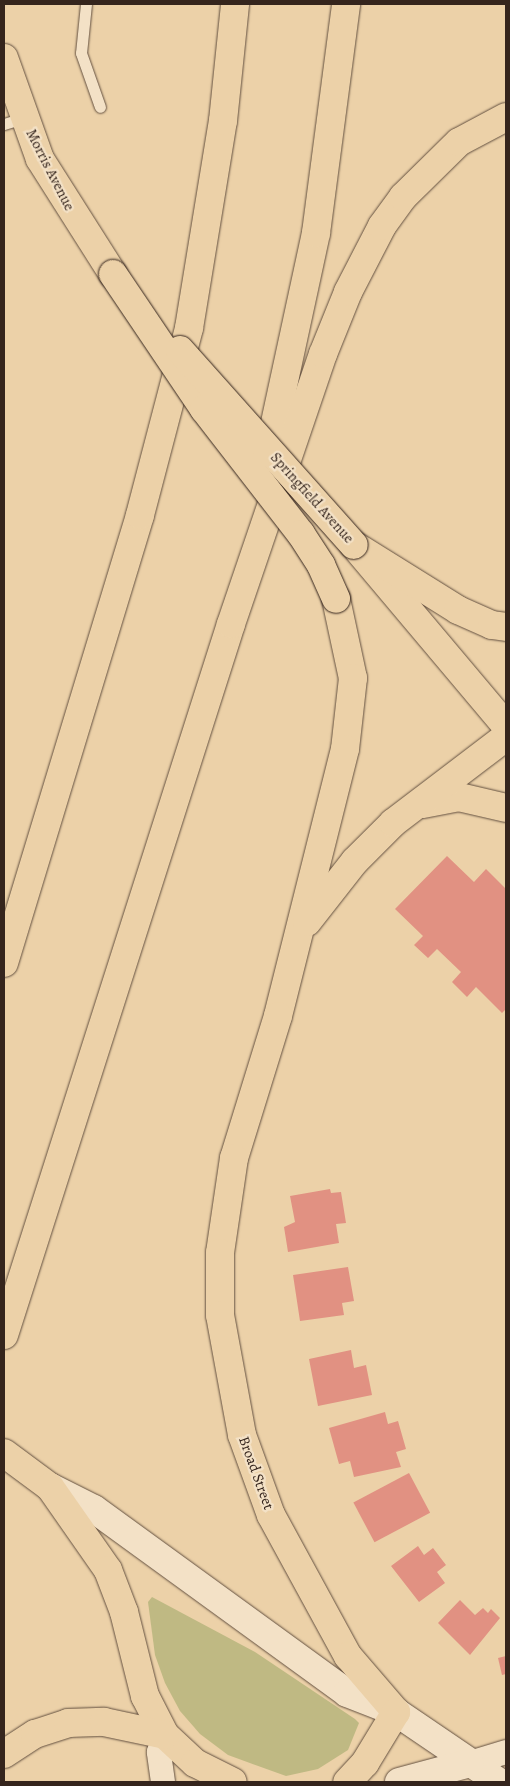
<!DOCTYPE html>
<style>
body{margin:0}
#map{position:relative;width:510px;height:1786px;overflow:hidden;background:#ecd1a8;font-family:Alegreya,serif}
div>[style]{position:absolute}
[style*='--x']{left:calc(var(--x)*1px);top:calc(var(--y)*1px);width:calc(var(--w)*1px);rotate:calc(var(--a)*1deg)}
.green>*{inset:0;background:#bfb983}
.building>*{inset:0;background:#e19182;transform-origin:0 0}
.roads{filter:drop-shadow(0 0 1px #635040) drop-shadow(0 0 1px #635040)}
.lane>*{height:11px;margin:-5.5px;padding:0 5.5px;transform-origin:5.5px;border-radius:5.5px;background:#f3e1c6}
.street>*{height:24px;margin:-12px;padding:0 12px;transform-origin:12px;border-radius:12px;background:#f3e1c6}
.secondary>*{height:28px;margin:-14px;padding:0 14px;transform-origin:14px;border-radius:14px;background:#f3e1c6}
.primary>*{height:28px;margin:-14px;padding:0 14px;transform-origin:14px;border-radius:14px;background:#ecd1a8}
.highway>*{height:28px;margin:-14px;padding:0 14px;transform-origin:14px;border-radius:14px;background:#ecd1a8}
.bridges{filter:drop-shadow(0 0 1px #35251d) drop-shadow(0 0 1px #35251d)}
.primary-bridge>*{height:28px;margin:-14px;padding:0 14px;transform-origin:14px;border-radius:14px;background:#ecd1a8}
span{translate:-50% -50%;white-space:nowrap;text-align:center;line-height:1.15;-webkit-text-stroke:4.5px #f3e1c6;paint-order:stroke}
.street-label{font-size:15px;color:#35251d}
.frame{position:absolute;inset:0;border:5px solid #35251d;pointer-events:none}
</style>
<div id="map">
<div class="green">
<i style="clip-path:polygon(152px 1597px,255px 1652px,355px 1719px,359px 1723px,348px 1750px,318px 1769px,286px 1776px,228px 1755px,200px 1734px,180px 1711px,165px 1683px,155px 1655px,148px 1602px)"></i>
</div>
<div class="building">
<i style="clip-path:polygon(447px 856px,474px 882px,486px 869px,506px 889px,506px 1009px,502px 1013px,476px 987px,467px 997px,452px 982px,461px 972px,437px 949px,428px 958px,414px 945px,423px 936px,395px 909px)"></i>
<i style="clip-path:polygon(330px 1189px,331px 1193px,341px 1192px,346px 1223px,336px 1224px,339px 1243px,288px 1252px,284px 1227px,295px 1222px,290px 1196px)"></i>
<i style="clip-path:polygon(348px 1267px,354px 1301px,342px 1303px,344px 1315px,300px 1321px,293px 1275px)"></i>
<i style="clip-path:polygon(351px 1350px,354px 1368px,366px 1365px,372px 1395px,318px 1406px,309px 1359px)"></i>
<i style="clip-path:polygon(385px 1412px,388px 1424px,398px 1421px,406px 1449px,396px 1452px,401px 1467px,354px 1477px,350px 1461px,339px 1464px,329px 1428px)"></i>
<i style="left:409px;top:1473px;width:45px;height:63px;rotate:62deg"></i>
<i style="clip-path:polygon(418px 1546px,424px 1555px,433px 1548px,446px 1565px,437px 1572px,445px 1583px,419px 1602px,391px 1566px)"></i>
<i style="clip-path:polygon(460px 1600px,475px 1615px,483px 1608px,488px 1613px,491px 1609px,500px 1618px,470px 1655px,438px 1623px)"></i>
<i style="clip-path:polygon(506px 1656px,506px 1674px,502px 1675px,498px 1658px)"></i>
</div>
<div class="roads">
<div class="lane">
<i style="--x:86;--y:4;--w:49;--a:95.8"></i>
<i style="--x:81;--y:53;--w:57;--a:70.6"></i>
<i style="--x:4;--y:124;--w:21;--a:-17"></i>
</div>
<div class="street">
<i style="--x:470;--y:1763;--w:38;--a:-17"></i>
<i style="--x:163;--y:1782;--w:30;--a:-98"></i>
<i style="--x:159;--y:1752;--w:18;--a:-71"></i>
</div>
<div class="secondary">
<i style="--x:50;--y:1487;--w:49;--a:26.6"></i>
<i style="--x:94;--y:1509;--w:313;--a:36"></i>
<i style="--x:347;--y:1693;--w:53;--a:21.2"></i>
<i style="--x:396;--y:1712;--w:125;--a:34.2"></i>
<i style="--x:399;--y:1782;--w:73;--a:-15"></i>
</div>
<div class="primary">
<i style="--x:4;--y:58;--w:107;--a:70.4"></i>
<i style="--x:40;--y:159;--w:136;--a:57.6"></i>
<i style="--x:358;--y:550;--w:230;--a:49.9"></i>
<i style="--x:336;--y:599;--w:81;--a:77.9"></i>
<i style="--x:353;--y:678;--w:71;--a:96.4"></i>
<i style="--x:345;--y:749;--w:275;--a:104.1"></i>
<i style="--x:278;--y:1016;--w:149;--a:107.2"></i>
<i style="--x:234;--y:1158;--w:96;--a:98.4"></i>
<i style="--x:220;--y:1253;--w:62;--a:90"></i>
<i style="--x:220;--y:1315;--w:122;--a:79.6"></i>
<i style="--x:242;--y:1435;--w:85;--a:70.1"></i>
<i style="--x:271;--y:1515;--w:161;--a:61.4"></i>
<i style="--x:348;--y:1656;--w:74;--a:49.4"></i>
<i style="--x:396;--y:1712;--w:60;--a:121.3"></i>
<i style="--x:365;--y:1763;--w:26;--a:133"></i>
<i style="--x:423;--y:804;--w:37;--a:-11"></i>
<i style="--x:459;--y:797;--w:48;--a:13.2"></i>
<i style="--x:307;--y:922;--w:78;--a:-51.8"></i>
<i style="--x:355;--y:861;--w:54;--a:-45"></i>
<i style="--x:393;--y:823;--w:142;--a:-37.3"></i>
<i style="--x:4;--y:1453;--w:57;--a:36.5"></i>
<i style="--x:50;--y:1487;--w:101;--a:55.1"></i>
<i style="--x:108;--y:1570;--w:45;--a:69.1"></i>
<i style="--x:124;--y:1612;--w:87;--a:76"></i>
<i style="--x:145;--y:1696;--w:44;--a:62.9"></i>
<i style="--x:165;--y:1735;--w:41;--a:43"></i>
<i style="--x:195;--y:1763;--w:42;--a:26.6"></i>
</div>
<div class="highway">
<i style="--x:265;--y:469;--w:241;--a:-77.8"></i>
<i style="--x:316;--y:233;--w:231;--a:-82.5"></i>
<i style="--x:354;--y:545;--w:123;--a:32"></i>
<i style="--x:458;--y:610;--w:37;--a:24"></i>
<i style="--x:492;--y:625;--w:14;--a:8"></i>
<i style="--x:4;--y:963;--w:468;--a:-73.1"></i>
<i style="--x:140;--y:515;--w:193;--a:-75.3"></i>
<i style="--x:189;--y:328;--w:210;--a:-80.7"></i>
<i style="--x:223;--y:121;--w:118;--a:-84.1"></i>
<i style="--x:4;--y:1335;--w:746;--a:-72.29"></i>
<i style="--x:231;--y:624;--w:285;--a:-71.2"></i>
<i style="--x:323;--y:354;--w:67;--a:-68"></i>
<i style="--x:348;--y:292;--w:74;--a:-62.7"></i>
<i style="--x:382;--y:226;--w:36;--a:-54"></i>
<i style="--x:403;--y:197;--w:78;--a:-44.5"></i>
<i style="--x:459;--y:142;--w:53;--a:-28"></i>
<i style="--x:4;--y:1754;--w:37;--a:-33"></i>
<i style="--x:35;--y:1734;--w:35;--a:-18"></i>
<i style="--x:68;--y:1723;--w:36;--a:-2"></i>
<i style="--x:104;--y:1722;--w:62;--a:12"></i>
</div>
</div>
<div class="bridges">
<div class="primary-bridge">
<i style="--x:113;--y:274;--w:163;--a:56"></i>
<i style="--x:204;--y:409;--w:158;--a:52.2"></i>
<i style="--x:301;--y:534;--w:37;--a:57"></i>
<i style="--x:321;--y:565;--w:37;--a:66"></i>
<i style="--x:180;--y:350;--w:261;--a:48.3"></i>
</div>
</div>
<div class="street-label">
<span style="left:50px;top:170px;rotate:63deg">Morris Avenue</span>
<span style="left:312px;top:498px;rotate:48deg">Springfield Avenue</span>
<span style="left:256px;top:1473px;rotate:70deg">Broad Street</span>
</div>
<div class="frame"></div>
</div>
